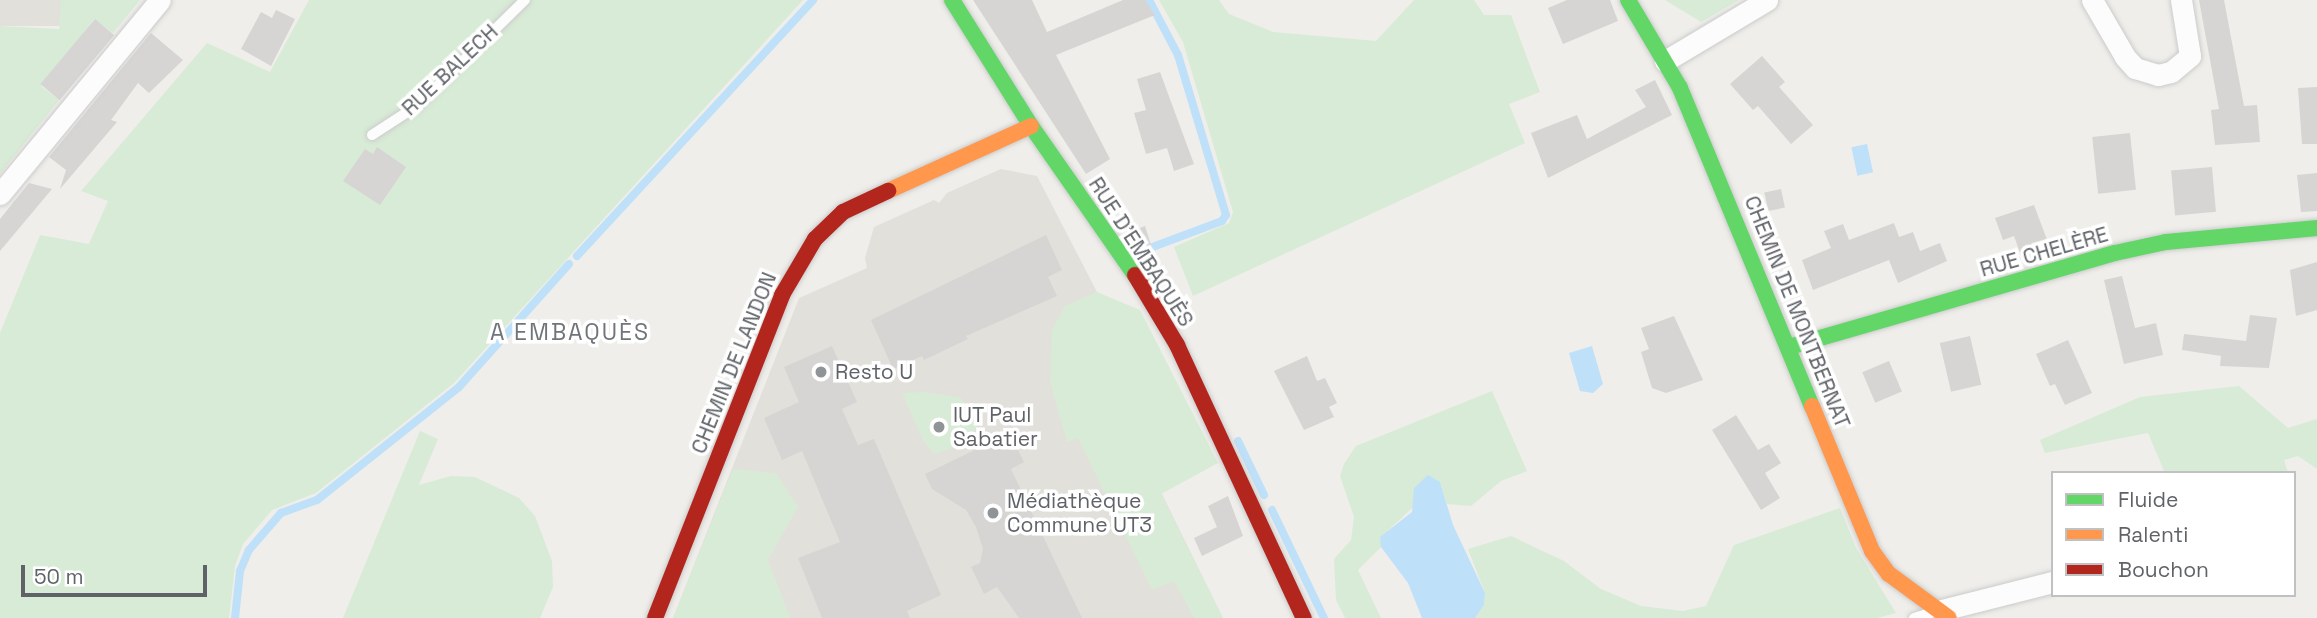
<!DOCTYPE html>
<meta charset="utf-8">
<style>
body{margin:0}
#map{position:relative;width:2317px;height:618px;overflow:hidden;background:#efeeea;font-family:"Space Grotesk",sans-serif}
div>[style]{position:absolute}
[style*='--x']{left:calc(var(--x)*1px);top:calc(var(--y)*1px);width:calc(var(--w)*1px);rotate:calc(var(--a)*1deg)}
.education>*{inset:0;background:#e2e0da;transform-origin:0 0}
.green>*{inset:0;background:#d8ebd6}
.water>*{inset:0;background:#bfe0f9;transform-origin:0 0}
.stream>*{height:8px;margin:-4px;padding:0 4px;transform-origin:4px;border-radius:4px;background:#bfe0f9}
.building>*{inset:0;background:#d6d5d3;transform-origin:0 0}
.roads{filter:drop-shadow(0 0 2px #cbcccc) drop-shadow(0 0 2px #cbcccc)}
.lane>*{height:10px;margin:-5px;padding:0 5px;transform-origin:5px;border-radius:5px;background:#fdfcfc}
.street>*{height:21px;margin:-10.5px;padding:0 10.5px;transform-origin:10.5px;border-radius:10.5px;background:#fdfcfc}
.fast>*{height:16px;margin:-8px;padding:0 8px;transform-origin:8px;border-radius:8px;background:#63d668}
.slow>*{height:16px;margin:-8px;padding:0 8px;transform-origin:8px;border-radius:8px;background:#ff974d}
.jam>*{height:16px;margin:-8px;padding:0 8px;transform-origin:8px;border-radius:8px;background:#b3261e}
.dots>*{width:19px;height:19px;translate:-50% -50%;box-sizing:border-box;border:4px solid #fff;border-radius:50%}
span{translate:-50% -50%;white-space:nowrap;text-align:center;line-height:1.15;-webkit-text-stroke:7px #fff;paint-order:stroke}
.street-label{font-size:21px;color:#5f6368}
.poi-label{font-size:21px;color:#5f6368}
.left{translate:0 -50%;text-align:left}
.neighbourhood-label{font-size:23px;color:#70757a;letter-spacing:2px}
.legend{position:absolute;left:2051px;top:471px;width:245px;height:126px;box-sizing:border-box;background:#fff;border:2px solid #bfc1c3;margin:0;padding:9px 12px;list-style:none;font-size:21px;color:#5f6368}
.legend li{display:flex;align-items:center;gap:14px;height:35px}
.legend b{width:35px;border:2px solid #bfc1c3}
.scale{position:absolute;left:21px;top:565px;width:186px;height:32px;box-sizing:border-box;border:4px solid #5f6368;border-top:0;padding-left:9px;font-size:21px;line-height:24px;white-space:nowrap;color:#5f6368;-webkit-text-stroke:5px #fff;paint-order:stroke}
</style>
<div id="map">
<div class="education">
<i style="left:0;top:0;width:61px;height:26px"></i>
<i style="clip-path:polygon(1001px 169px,1037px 176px,1097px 292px,1094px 356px,1223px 618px,673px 618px,799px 298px,867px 268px,865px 258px,874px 227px,934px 200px,939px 203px,947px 193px)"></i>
</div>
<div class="green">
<i style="clip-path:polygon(61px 0,140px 0,113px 33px,94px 19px,79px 39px,41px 86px,59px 100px,0 174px,0 26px,59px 29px)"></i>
<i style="clip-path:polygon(309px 0,803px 0,454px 383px,316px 493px,272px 510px,243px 544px,235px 566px,229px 618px,0 618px,0 333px,40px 235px,89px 244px,108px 201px,81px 191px,207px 43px,270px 72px)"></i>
<i style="clip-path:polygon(1159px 0,1219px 0,1229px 14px,1273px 32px,1376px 41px,1414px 0,1474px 0,1484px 15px,1511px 15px,1540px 92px,1509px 104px,1525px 143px,1193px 296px,1174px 247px,1229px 223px,1233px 212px,1183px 42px)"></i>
<i style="clip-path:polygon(1665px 0,1739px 0,1701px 22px)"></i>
<i style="clip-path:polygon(1097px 292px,1140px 310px,1218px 463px,1161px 494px,1223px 618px,1194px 618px,1174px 581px,1152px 590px,1078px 438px,1067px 442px,1050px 382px,1052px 330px,1065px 306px)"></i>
<i style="clip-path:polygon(2239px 386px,2288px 428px,2317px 419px,2317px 469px,2298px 456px,2284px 460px,2288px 473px,2165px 473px,2148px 433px,2045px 453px,2040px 440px,2140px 397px)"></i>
<i style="clip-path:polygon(1492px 391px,1527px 471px,1501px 481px,1471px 506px,1447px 504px,1440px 482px,1381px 537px,1381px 547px,1358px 570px,1381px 618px,1345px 618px,1336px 600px,1334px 559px,1351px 540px,1354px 517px,1340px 476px,1344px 464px,1356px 446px)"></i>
<i style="clip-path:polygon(923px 392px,959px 397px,969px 407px,977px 427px,958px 446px,934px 454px,924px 442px,902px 393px)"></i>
<i style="clip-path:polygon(420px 431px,438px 439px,419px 485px,451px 476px,475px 477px,519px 498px,535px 516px,552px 561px,553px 587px,540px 618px,343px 618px)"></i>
<i style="clip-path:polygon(733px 469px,776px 473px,798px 507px,768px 560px,790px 618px,673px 618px)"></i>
<i style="clip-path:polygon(1840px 508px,1856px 548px,1896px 613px,1877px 618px,1475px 618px,1484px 605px,1485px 593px,1468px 549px,1511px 536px,1564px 561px,1601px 589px,1641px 606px,1683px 611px,1706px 606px,1734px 545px)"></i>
</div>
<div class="water">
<i style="left:1867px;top:144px;width:29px;height:16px;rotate:78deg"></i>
<i style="clip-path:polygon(1592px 346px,1603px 384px,1593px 393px,1580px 391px,1569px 353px)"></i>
<i style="clip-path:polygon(1428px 475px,1440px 482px,1453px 525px,1485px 593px,1484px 605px,1475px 618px,1422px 618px,1408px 583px,1381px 547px,1380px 537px,1412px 512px,1414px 488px)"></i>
</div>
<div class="stream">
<i style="--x:1149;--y:0;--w:62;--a:62.2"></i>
<i style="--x:1178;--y:55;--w:167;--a:73.3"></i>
<i style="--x:1226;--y:215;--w:7;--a:124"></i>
<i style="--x:1222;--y:221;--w:89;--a:159.5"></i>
<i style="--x:1139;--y:252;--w:30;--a:56"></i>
<i style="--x:577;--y:256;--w:348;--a:-47.3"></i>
<i style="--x:1166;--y:293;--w:25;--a:63"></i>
<i style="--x:1238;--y:441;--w:60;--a:64.3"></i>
<i style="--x:1272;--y:510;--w:120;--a:64.3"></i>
<i style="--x:235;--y:618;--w:47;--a:-83.9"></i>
<i style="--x:240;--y:571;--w:23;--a:-67"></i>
<i style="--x:249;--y:550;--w:49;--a:-49.1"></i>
<i style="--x:281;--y:513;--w:38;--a:-20"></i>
<i style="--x:317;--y:500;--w:181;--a:-38.5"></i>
<i style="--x:459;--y:387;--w:165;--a:-48.2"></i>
</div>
<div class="building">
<i style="clip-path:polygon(973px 0,1032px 0,1047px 32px,1123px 0,1145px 0,1155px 15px,1056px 55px,1110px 159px,1086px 174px)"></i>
<i style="clip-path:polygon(1567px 0,1610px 0,1618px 21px,1563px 44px,1548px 8px)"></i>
<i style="clip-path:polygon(2199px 0,2224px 0,2244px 106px,2257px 105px,2260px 142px,2215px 145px,2211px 110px,2219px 109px)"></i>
<i style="clip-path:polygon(276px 10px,295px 19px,271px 66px,241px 49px,261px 12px,272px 18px)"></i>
<i style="left:95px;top:19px;width:25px;height:85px;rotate:40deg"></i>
<i style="clip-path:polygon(151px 33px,183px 60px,149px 93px,138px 83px,111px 120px,117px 122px,60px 189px,66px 170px,49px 157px)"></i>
<i style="clip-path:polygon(1762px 56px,1785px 82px,1779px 87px,1813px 125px,1791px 144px,1758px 106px,1753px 110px,1730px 84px)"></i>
<i style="clip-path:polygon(1160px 72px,1194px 164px,1174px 171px,1167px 148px,1146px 154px,1134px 113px,1146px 110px,1137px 79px)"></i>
<i style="clip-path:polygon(1655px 80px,1672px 115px,1548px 178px,1531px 133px,1577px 115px,1587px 139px,1646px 107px,1635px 90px)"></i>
<i style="clip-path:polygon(2317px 87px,2317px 144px,2302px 144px,2298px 88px)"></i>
<i style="left:2130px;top:133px;width:57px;height:38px;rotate:84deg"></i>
<i style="clip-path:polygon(377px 147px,406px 167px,380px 205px,343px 181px,365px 149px,373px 154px)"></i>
<i style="left:2212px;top:167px;width:45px;height:41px;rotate:85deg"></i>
<i style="clip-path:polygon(2317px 173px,2317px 211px,2301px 212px,2297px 175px)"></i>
<i style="clip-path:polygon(29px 183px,52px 189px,0 251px,0 219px)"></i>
<i style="left:1781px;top:189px;width:19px;height:17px;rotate:78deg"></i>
<i style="clip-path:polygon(2034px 205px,2052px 253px,2023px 261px,2014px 236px,2003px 240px,1995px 218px)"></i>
<i style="clip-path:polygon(1894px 223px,1899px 237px,1913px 232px,1920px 251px,1940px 243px,1947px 261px,1898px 283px,1889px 260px,1813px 290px,1802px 260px,1831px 248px,1824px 231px,1843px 224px,1849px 240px)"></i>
<i style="clip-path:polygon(1145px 226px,1151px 245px,1139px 249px,1127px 233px)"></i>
<i style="clip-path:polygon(1046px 235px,1062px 270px,1048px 277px,1057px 296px,966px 336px,968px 339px,924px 360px,922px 356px,893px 369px,871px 320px)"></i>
<i style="clip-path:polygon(2317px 262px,2317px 310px,2296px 316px,2290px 270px)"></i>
<i style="clip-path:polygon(2122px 276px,2135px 328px,2156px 323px,2163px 355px,2124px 364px,2104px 280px)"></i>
<i style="clip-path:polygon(2250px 315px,2277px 318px,2269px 368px,2220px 366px,2221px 356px,2182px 350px,2184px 334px,2246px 341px)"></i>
<i style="clip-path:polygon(1674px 316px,1703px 380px,1666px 393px,1652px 388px,1641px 352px,1649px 349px,1641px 328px)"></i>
<i style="left:1970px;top:336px;width:50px;height:31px;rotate:77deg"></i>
<i style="clip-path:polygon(2068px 340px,2092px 393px,2065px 405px,2055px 384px,2050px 386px,2036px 354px)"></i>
<i style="clip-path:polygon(832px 346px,857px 402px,842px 409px,858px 445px,874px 439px,941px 595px,907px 611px,910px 618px,822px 618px,798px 558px,840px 542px,802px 451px,782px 460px,764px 418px,799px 402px,784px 367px)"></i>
<i style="clip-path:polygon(1307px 356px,1317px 381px,1325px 378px,1337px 403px,1329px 407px,1334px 417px,1304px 430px,1274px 371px)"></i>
<i style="left:1889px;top:361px;width:33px;height:29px;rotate:67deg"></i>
<i style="clip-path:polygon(1736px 415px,1758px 450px,1769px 444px,1781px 463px,1765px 473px,1780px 498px,1761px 510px,1712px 430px)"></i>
<i style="clip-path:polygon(1010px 433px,1024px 462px,1011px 469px,1082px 618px,1019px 618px,997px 587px,984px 594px,971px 567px,980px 563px,983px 549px,976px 527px,966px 510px,932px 489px,925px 474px)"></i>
<i style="clip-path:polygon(1228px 496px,1243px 536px,1202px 556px,1194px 538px,1217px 527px,1208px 506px)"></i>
</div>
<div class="roads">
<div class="lane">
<i style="--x:372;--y:135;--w:55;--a:-33.1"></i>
<i style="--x:418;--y:105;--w:150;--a:-44.5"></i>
<i style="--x:1914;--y:618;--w:21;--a:-17"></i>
</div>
<div class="street">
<i style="--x:2092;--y:0;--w:66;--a:59.9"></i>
<i style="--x:2125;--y:57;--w:15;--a:48"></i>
<i style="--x:2135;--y:68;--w:24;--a:17"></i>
<i style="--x:2158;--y:75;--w:13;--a:-13"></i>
<i style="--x:2171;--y:72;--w:25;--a:-40"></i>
<i style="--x:2190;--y:56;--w:57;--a:-99.1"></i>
<i style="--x:1665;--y:61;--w:119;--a:-30.9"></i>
<i style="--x:0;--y:194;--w:251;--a:-50.5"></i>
<i style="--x:1942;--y:610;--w:114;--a:-14.2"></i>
</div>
<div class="fast">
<i style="--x:952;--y:0;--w:149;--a:57.9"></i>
<i style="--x:1031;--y:126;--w:182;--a:55.1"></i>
<i style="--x:1628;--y:0;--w:102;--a:59.4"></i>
<i style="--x:1680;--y:88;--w:344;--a:67.5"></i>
<i style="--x:1789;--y:347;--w:339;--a:-16.1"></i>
<i style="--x:2115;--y:253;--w:52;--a:-12.2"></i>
<i style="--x:2166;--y:242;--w:152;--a:-5.3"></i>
</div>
<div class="slow">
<i style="--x:888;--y:191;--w:157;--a:-24.4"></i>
<i style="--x:1812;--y:406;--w:157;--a:67.5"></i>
<i style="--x:1872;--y:551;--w:29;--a:54"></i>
<i style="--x:1889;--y:574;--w:74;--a:36.3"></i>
</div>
<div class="jam">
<i style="--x:1135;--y:275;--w:82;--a:59"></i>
<i style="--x:1177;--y:345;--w:301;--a:65.1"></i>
<i style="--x:655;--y:618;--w:347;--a:-68.5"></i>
<i style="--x:782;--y:295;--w:65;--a:-59.5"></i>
<i style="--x:815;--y:239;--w:39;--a:-44"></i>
<i style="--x:843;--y:212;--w:50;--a:-25"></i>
</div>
</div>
<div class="dots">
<i style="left:821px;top:372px;background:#919496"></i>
<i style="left:939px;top:427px;background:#919496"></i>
<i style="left:993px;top:513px;background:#919496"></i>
</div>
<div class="street-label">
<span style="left:450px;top:70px;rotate:-43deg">RUE BALECH</span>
<span style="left:1141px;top:252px;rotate:57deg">RUE D'EMBAQUÈS</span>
<span style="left:2044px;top:252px;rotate:-16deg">RUE CHELÈRE</span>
<span style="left:1797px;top:312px;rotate:68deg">CHEMIN DE MONTBERNAT</span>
<span style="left:734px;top:363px;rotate:-68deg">CHEMIN DE LANDON</span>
</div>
<div class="poi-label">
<span class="left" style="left:835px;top:372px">Resto U</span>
<span class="left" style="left:953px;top:427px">IUT Paul<br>Sabatier</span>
<span class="left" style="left:1007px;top:513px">Médiathèque<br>Commune UT3</span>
</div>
<div class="neighbourhood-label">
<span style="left:570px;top:332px">A EMBAQUÈS</span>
</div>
<ul class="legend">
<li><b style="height:9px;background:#63d668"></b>Fluide</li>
<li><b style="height:9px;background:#ff974d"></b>Ralenti</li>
<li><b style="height:9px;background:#b3261e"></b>Bouchon</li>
</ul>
<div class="scale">50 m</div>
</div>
